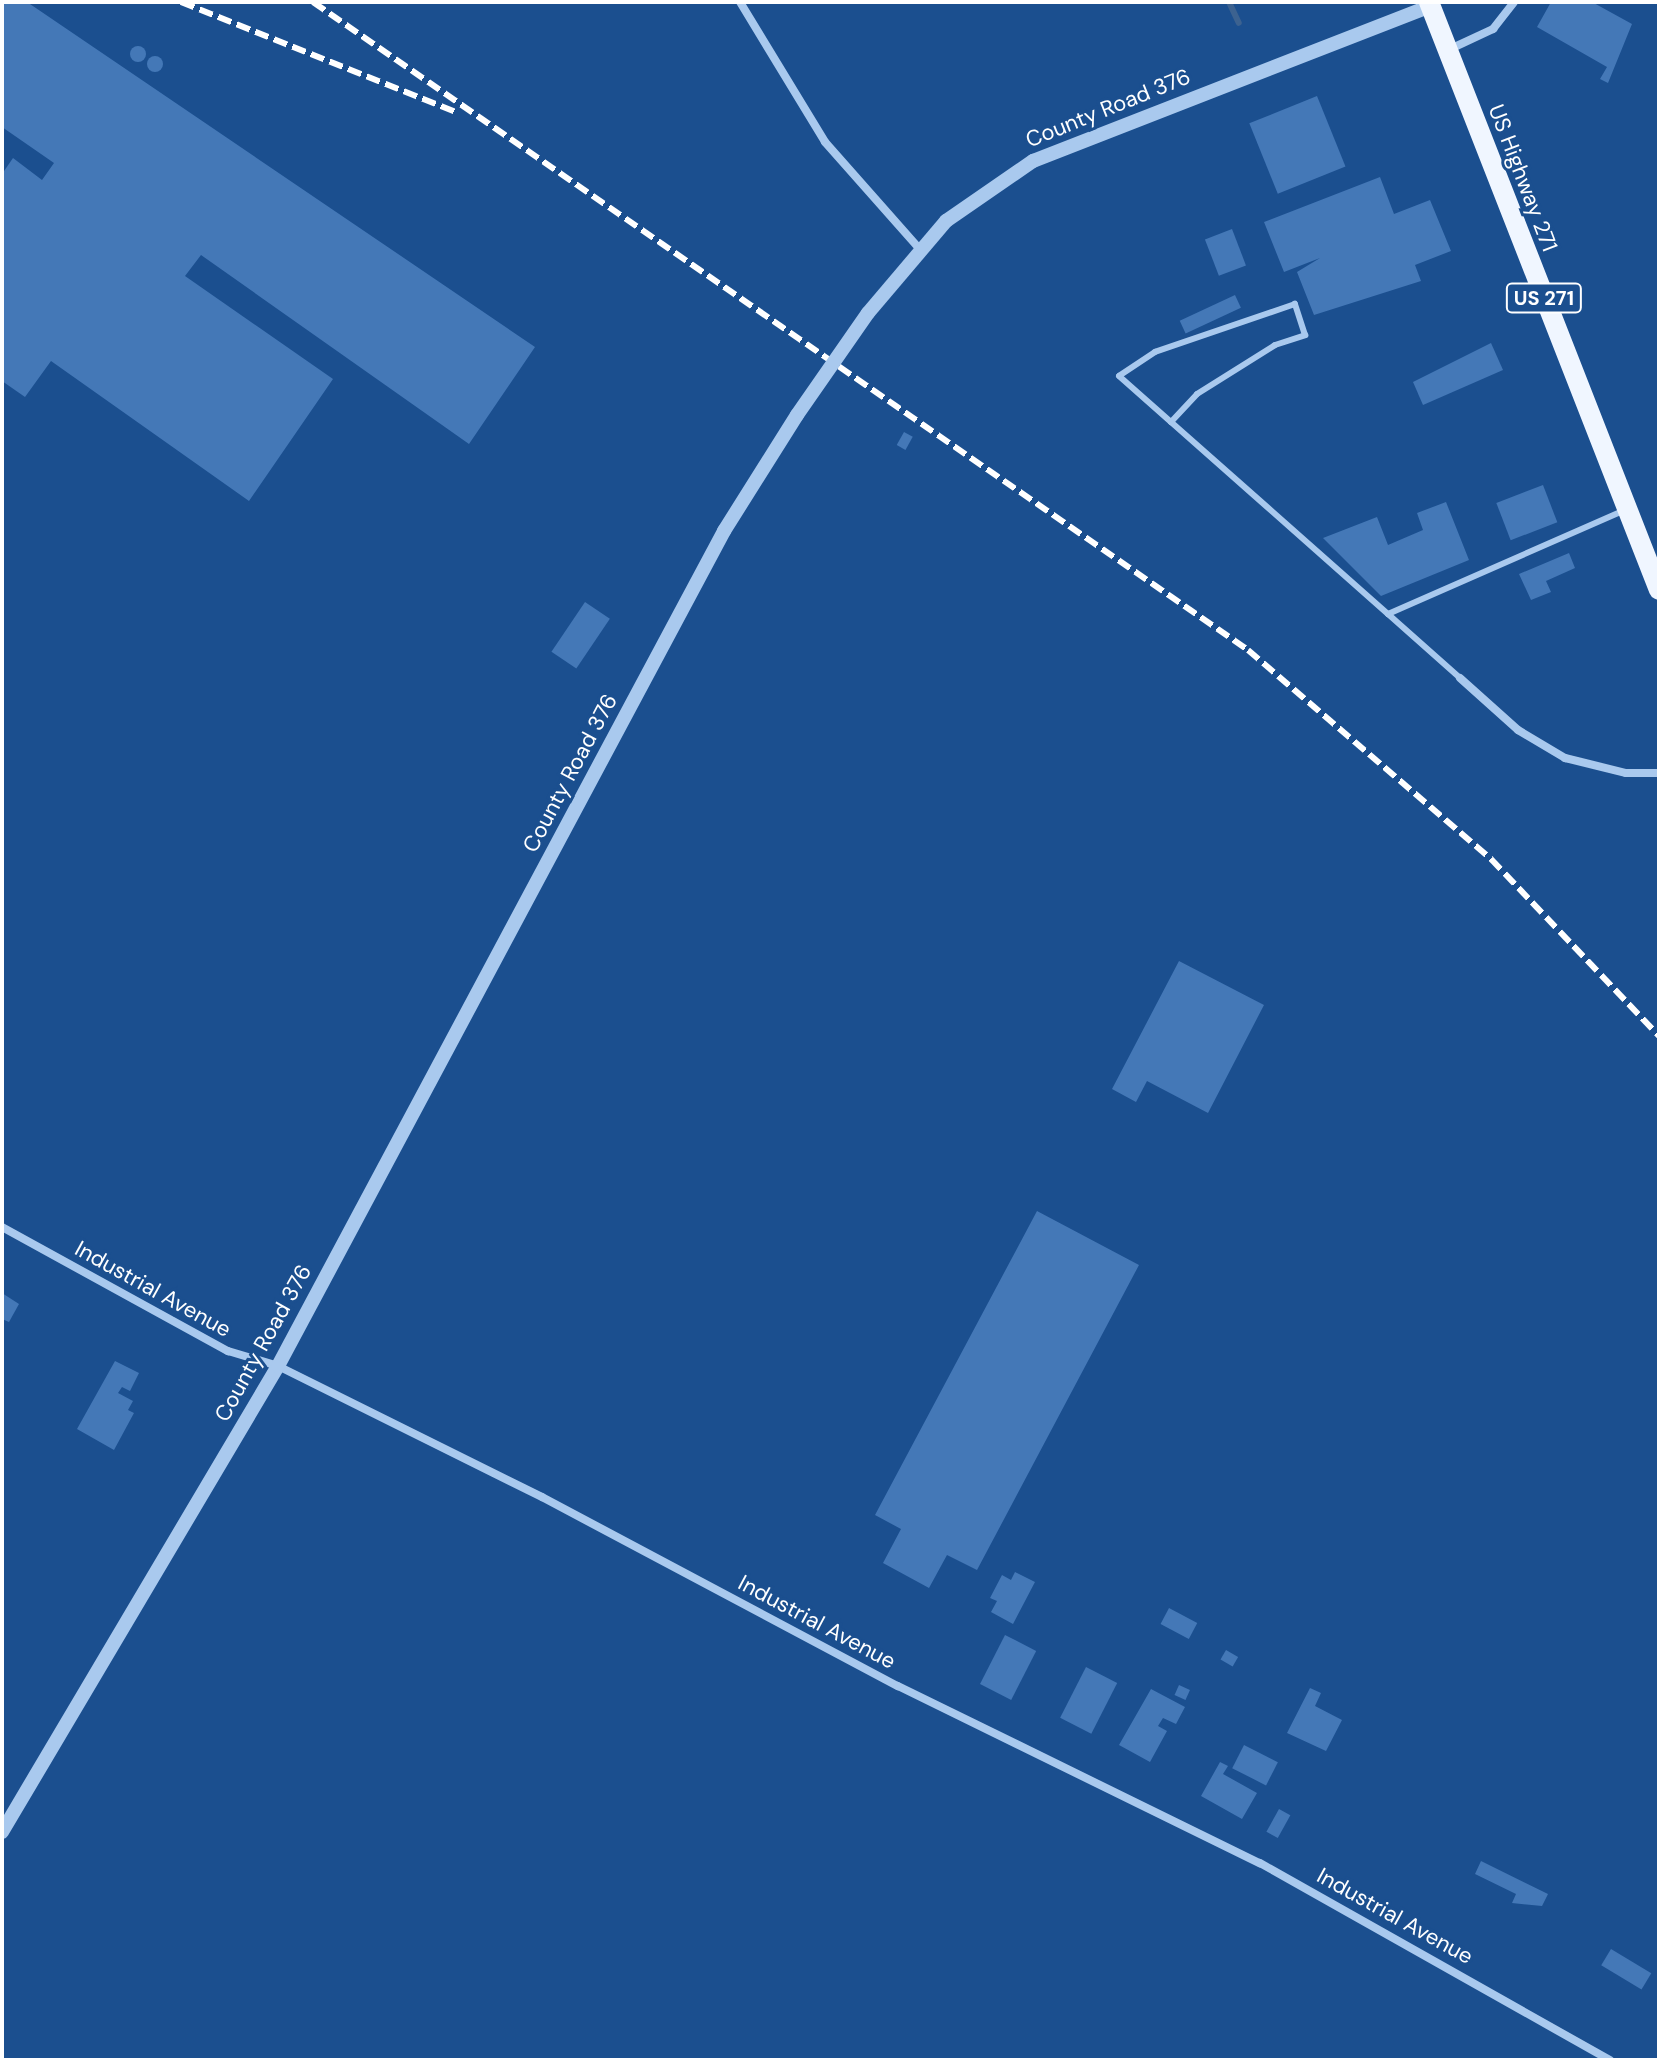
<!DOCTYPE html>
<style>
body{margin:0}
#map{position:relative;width:1661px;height:2062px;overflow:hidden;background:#1b4f8f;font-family:"DM Sans",sans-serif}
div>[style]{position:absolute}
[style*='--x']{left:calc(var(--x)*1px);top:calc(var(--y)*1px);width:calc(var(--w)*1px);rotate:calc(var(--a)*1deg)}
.stream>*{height:6px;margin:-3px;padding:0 3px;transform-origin:3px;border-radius:3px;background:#3c6290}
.building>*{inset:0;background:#4478b7;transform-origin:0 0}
.round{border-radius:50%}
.service>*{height:6px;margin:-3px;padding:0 3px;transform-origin:3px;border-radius:3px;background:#a9c9ee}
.minor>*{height:8px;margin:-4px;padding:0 4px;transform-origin:4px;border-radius:4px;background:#a9c9ee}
.tertiary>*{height:14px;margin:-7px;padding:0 7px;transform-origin:7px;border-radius:7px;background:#a9c9ee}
.primary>*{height:20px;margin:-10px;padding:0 10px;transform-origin:10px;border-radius:10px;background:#f0f6ff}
.rail>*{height:6px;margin-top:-3px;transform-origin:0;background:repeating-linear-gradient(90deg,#fff 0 14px,transparent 0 20px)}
.tertiary-bridge>*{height:14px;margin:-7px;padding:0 7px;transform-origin:7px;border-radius:7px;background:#a9c9ee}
span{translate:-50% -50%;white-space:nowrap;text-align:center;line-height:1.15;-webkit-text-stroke:6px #1b4f8f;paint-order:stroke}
.shield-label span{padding:2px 6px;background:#1b4f8f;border:2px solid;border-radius:6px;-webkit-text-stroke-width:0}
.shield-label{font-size:20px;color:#fff;font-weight:700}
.street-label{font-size:22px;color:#fff}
.frame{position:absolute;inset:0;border:4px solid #fff;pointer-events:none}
</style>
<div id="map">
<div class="stream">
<i style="--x:1229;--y:2;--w:23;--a:65"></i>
</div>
<div class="building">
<i style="clip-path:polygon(2px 2px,27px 2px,535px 347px,469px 444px,201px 255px,185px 276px,333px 379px,249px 501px,51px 361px,25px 397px,2px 381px,2px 174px,13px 158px,42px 180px,54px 163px,2px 127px)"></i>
<i style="clip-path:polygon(1551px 2px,1592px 2px,1632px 24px,1608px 83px,1600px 79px,1607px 67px,1537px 27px)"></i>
<i class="round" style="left:130px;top:46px;width:16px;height:16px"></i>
<i class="round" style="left:147px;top:56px;width:16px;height:16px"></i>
<i style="left:1317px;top:96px;width:76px;height:73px;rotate:68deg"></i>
<i style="clip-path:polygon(1380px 177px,1394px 214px,1430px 200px,1451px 251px,1415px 265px,1421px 281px,1314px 315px,1297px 272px,1320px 258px,1284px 272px,1264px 222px)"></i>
<i style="left:1232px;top:229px;width:39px;height:29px;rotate:69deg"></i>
<i style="left:1235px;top:295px;width:14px;height:61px;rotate:65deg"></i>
<i style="clip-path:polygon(1491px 343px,1503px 370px,1423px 405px,1413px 382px)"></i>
<i style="left:904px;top:432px;width:10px;height:15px;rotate:29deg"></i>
<i style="left:1543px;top:485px;width:40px;height:50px;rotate:69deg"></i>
<i style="clip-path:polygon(1446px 502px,1469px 560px,1381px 596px,1323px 538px,1377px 517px,1388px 545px,1423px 530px,1417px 513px)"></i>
<i style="clip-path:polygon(1569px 553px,1575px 568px,1546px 581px,1551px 592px,1531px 600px,1519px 574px)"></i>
<i style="left:585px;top:602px;width:30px;height:60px;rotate:34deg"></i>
<i style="clip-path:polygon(1179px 961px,1264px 1005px,1208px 1113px,1147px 1081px,1136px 1102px,1112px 1089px)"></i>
<i style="clip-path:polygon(1037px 1211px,1139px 1265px,977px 1570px,947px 1555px,929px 1588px,883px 1563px,901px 1529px,875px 1515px)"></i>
<i style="clip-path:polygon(2px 1293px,19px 1304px,9px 1322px,2px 1319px)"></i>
<i style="clip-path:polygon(115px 1361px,139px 1373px,130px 1391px,122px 1387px,118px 1393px,133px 1401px,128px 1410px,134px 1413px,114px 1450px,77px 1429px)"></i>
<i style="clip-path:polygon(1015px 1572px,1035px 1582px,1013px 1624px,991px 1612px,997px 1601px,990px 1598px,1002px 1575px,1011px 1580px)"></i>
<i style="left:1169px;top:1608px;width:32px;height:18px;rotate:28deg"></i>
<i style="left:1005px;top:1635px;width:35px;height:55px;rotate:27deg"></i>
<i style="left:1226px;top:1650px;width:14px;height:11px;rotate:30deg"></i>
<i style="left:1086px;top:1667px;width:35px;height:57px;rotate:27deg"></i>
<i style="left:1179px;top:1685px;width:12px;height:11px;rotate:24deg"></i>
<i style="clip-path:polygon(1310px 1688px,1321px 1693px,1315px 1706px,1342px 1720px,1326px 1751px,1287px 1733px)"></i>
<i style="clip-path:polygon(1151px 1689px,1185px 1707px,1176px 1724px,1163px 1718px,1158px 1726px,1167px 1731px,1150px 1762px,1119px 1745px)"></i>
<i style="left:1244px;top:1745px;width:38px;height:26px;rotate:27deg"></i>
<i style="clip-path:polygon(1220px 1762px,1228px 1766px,1223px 1774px,1257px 1793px,1242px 1819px,1201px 1796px)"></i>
<i style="left:1279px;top:1809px;width:13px;height:26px;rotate:29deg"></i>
<i style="clip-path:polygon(1481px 1861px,1548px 1894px,1542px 1906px,1512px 1903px,1516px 1894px,1475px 1874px)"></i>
<i style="left:1611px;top:1949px;width:47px;height:19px;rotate:31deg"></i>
</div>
<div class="service">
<i style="--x:1171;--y:422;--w:38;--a:-47"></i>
<i style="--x:1197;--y:394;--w:92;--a:-32.1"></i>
<i style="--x:1275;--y:345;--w:32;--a:-18"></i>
<i style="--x:1305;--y:335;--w:33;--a:-108"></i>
<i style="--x:1295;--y:304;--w:148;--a:161.1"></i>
<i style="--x:1155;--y:352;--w:43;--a:146.3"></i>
<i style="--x:1119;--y:376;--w:69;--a:41.5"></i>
<i style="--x:1171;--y:422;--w:290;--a:41.5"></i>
<i style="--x:1388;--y:614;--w:96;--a:41.6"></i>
<i style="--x:1388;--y:614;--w:257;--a:-23.7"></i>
</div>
<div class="minor">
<i style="--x:740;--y:2;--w:164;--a:58.7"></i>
<i style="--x:825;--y:142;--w:140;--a:48.5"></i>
<i style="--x:1448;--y:50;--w:50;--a:-25"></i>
<i style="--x:1493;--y:29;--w:34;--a:-52"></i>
<i style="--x:1460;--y:678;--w:78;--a:41.9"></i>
<i style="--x:1518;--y:730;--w:55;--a:30.8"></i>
<i style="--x:1565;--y:758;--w:63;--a:13.8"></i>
<i style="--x:1626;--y:773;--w:33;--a:0"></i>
<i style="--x:2;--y:1227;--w:258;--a:28.8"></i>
<i style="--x:228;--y:1351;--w:52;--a:16.7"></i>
<i style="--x:278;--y:1366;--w:295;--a:26.4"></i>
<i style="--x:542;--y:1497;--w:403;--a:28"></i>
<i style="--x:898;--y:1686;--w:403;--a:26.1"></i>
<i style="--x:1260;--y:1863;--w:402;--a:29.4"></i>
</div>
<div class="tertiary">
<i style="--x:868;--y:313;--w:121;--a:-49.7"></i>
<i style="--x:946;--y:221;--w:106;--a:-34.6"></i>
<i style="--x:1033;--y:161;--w:427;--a:-21.3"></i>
<i style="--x:2;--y:1832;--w:542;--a:-59.36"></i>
<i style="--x:278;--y:1366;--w:947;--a:-61.89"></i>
<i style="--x:724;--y:531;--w:137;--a:-57.8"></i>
</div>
<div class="primary">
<i style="--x:1429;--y:2;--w:631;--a:68.64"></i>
</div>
<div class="rail">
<i style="--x:181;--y:2;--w:298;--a:21.8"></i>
<i style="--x:313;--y:2;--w:1138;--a:34.72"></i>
<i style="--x:1248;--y:650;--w:321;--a:40.7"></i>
<i style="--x:1491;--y:859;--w:244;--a:46.5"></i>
</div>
<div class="tertiary-bridge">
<i style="--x:797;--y:415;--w:124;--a:-55.2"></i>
</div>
<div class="shield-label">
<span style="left:1544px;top:298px">US 271</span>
</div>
<div class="street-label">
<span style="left:1108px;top:108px;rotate:-22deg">County Road 376</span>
<span style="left:1523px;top:178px;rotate:69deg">US Highway 271</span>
<span style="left:570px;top:773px;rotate:-62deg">County Road 376</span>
<span style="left:153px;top:1289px;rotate:29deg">Industrial Avenue</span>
<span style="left:263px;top:1343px;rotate:-61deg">County Road 376</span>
<span style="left:817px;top:1622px;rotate:28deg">Industrial Avenue</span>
<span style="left:1395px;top:1916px;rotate:29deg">Industrial Avenue</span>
</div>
<div class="frame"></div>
</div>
